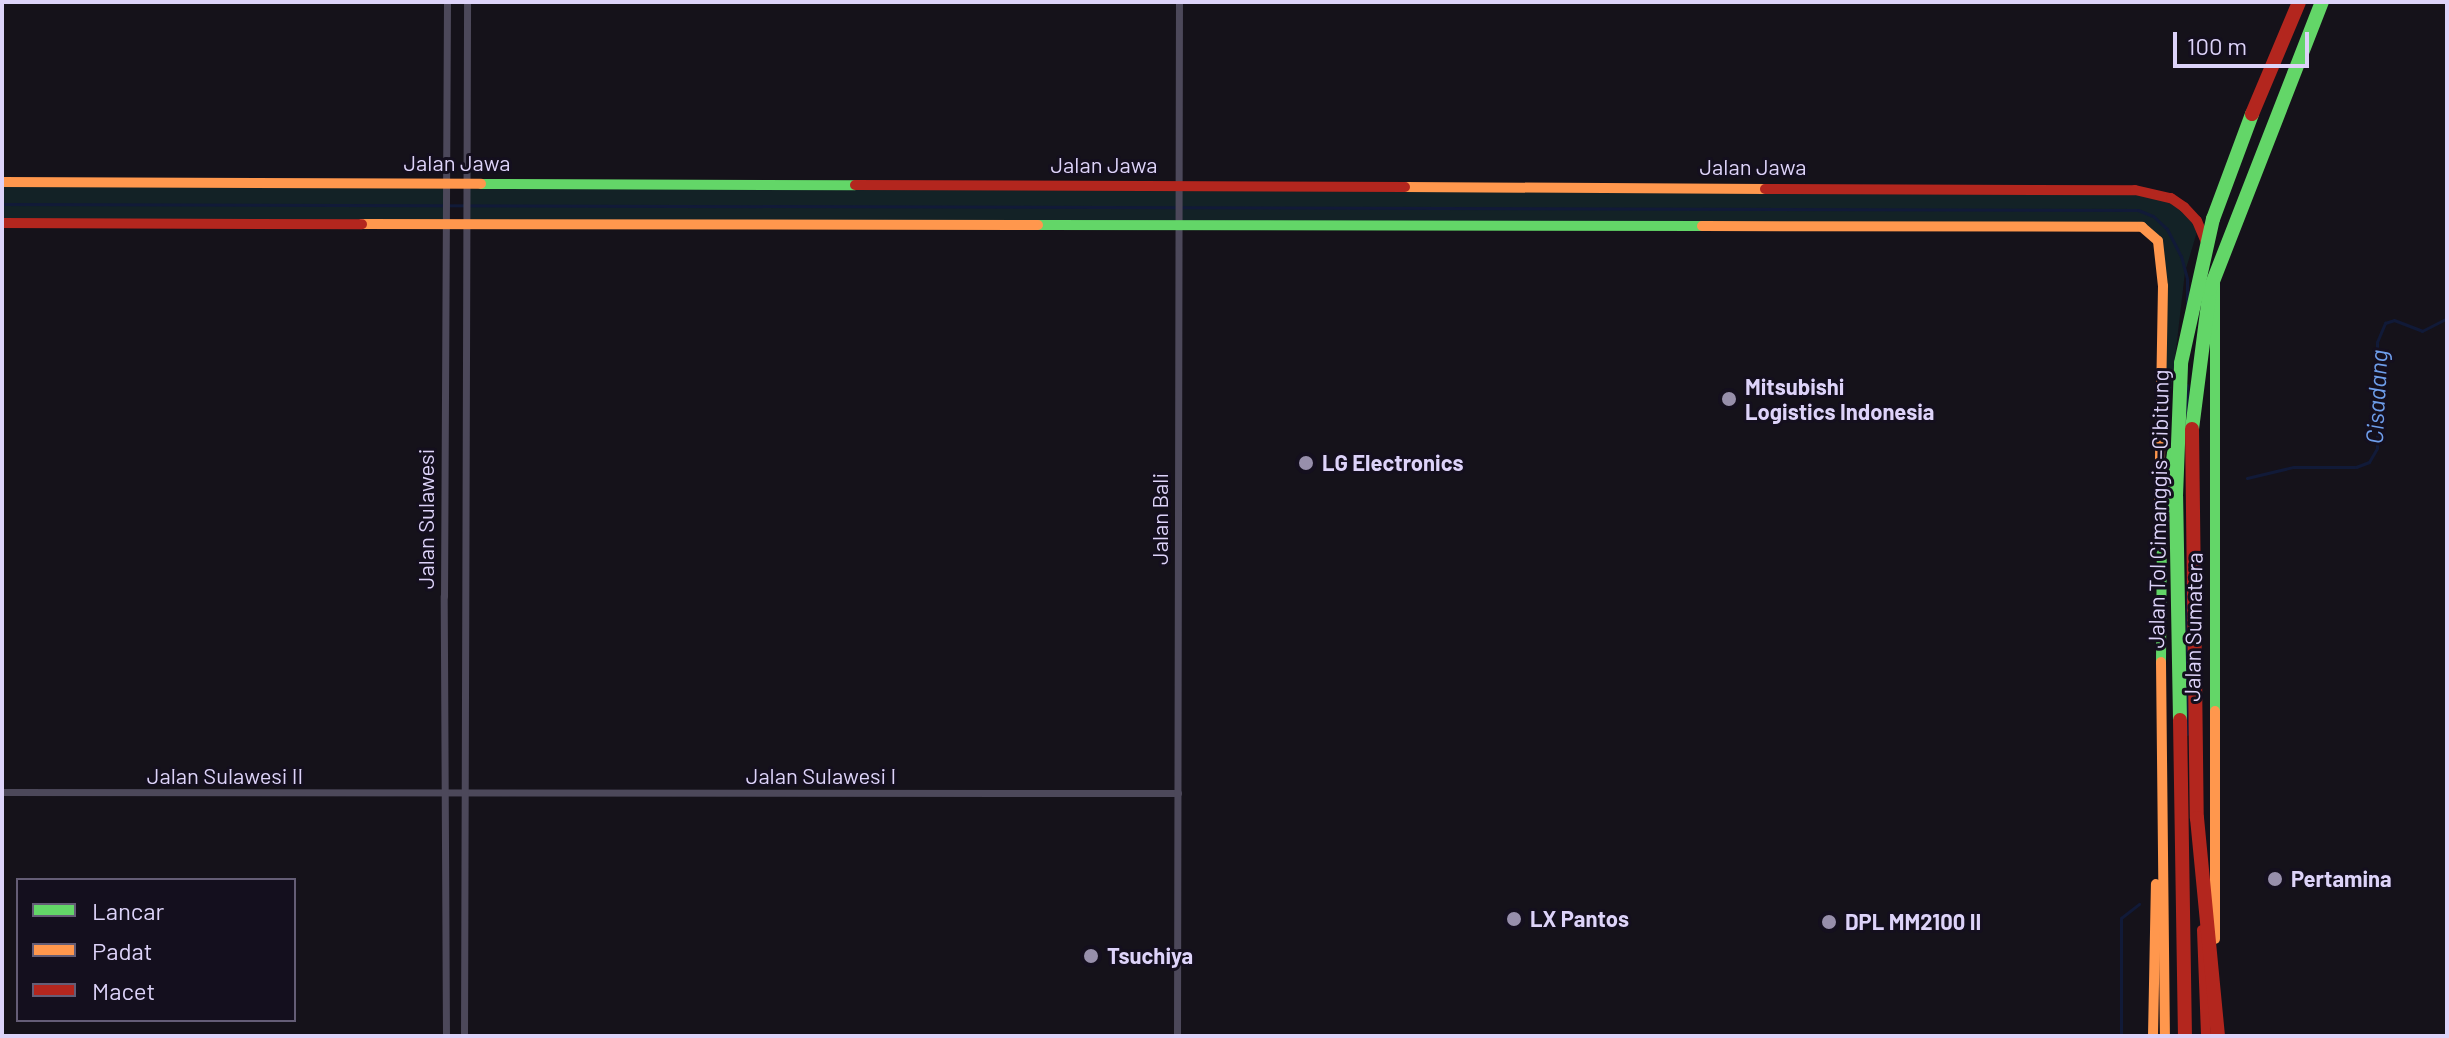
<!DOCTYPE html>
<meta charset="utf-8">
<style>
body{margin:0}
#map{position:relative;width:2449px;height:1038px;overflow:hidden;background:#15121a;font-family:Barlow,sans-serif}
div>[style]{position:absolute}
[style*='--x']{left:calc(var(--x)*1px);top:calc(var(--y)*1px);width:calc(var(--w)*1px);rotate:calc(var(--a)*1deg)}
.green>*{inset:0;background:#132226;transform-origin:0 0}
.stream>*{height:3px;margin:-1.5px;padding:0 1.5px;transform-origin:1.5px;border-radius:1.5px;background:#111a38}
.street>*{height:7px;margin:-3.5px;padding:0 3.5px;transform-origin:3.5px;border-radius:3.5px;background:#4c485a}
.fast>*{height:10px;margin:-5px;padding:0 5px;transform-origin:5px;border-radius:5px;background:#63d668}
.slow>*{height:10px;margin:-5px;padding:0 5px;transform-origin:5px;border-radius:5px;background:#ff974d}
.jam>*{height:10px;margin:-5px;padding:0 5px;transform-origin:5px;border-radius:5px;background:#b3261e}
.fast-bridge>*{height:14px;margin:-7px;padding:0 7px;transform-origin:7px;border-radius:7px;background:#63d668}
.jam-bridge>*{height:14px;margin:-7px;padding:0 7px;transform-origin:7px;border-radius:7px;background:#b3261e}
.dots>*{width:22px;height:22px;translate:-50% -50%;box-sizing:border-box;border:4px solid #140f1e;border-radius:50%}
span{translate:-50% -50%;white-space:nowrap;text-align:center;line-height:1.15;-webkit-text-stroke:6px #140f1e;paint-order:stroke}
.street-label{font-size:22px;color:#ddd3f9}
.poi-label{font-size:22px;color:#ddd3f9;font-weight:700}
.left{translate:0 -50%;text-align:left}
.water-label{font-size:24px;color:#6e9eeb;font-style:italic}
.frame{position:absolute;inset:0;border:4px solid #ddd3f9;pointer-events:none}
.legend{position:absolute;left:16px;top:878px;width:280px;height:144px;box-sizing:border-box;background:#140f1e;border:2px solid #645d76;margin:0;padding:10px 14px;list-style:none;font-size:24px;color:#ddd3f9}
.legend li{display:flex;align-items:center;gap:16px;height:40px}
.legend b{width:40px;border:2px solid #645d76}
.scale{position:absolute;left:2173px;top:32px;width:136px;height:36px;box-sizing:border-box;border:4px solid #ddd3f9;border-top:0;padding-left:10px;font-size:24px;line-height:28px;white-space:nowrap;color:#ddd3f9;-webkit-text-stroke:6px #140f1e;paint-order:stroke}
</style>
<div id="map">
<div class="green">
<i style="left:2px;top:183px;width:445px;height:40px"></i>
<i style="clip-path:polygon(466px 185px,2135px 190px,2171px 198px,2199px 225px,2185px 272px,2170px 401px,2159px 410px,2158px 241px,2150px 230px,466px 225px)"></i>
</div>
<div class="stream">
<i style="--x:2;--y:204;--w:2136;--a:0.16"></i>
<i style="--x:2138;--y:210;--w:16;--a:22"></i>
<i style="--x:2153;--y:216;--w:19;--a:43"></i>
<i style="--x:2167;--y:229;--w:30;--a:63"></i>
<i style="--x:2181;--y:256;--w:24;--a:75"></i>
<i style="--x:2187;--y:279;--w:27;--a:90"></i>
<i style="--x:2187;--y:414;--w:29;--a:-90"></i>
<i style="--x:2247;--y:478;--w:47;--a:-13.4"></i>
<i style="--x:2293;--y:467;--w:63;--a:0"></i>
<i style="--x:2356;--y:467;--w:14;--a:-21"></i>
<i style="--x:2369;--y:462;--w:16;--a:-60"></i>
<i style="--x:2377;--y:448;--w:106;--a:-90"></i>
<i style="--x:2377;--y:342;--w:21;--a:-67"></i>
<i style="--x:2385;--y:323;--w:9;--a:-18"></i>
<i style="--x:2394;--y:320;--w:30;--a:21"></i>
<i style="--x:2422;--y:331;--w:28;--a:-27"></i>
<i style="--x:2187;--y:734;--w:153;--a:-90"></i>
<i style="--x:2121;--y:1036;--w:118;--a:-90"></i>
<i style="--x:2121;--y:918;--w:23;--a:-38"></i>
</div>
<div class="street">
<i style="--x:2;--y:792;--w:1176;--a:0.05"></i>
<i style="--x:446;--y:1036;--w:440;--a:-90.3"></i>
<i style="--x:444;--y:596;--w:594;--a:-89.71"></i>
<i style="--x:464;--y:1036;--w:1034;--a:-89.83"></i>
<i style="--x:1177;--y:1036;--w:1034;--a:-89.89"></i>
</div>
<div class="fast">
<i style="--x:481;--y:184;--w:374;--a:0.2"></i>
<i style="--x:1038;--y:225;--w:664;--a:0.09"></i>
<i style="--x:2215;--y:283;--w:428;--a:90"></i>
<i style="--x:2161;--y:662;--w:132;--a:-89.6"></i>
<i style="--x:2162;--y:530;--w:78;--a:-82.6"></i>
</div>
<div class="slow">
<i style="--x:2;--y:182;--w:479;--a:0.2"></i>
<i style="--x:1405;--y:187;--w:360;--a:0.3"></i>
<i style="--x:362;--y:224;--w:676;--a:0.08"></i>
<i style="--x:1702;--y:226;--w:440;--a:0.1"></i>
<i style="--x:2142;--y:227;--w:21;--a:41"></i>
<i style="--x:2158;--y:241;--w:45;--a:83.7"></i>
<i style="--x:2163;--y:286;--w:226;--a:91"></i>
<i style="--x:2161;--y:662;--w:374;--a:89.4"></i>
<i style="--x:2215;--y:711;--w:228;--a:90"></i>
<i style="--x:2153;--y:1036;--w:152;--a:-88.9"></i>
</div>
<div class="jam">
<i style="--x:855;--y:185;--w:550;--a:0.21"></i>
<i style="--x:1765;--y:189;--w:370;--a:0.2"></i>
<i style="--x:2135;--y:190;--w:37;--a:13"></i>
<i style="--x:2171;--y:198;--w:16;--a:35"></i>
<i style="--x:2184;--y:207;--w:19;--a:47"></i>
<i style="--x:2197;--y:221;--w:25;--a:67"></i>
<i style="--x:2;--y:223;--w:360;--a:0.2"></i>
<i style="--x:2202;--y:930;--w:106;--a:87.8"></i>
</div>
<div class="fast-bridge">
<i style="--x:2192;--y:429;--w:141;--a:-82.7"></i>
<i style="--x:2210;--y:289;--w:308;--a:-68.7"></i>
<i style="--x:2180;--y:720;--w:224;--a:-91"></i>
<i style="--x:2176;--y:496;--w:133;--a:-87.8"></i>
<i style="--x:2181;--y:363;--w:148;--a:-77.5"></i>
<i style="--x:2213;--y:219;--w:112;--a:-69.6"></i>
</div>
<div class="jam-bridge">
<i style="--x:2252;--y:114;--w:121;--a:-67.2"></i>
<i style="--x:2192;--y:429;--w:389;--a:89.3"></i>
<i style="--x:2197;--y:818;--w:219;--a:84.5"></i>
<i style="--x:2180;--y:720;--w:316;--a:89.1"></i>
</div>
<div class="dots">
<i style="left:1729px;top:399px;background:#978fab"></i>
<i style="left:1306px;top:463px;background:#978fab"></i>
<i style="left:2275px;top:879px;background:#978fab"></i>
<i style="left:1514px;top:919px;background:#978fab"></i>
<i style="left:1829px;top:922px;background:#978fab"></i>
<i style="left:1091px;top:956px;background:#978fab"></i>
</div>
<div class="street-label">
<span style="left:457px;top:163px">Jalan Jawa</span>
<span style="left:1104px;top:165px">Jalan Jawa</span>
<span style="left:1753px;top:167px">Jalan Jawa</span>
<span style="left:2158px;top:509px;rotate:-89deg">Jalan Tol Cimanggis–Cibitung</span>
<span style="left:426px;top:519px;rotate:-90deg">Jalan Sulawesi</span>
<span style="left:1160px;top:519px;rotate:-90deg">Jalan Bali</span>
<span style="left:2193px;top:627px;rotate:-89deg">Jalan Sumatera</span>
<span style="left:225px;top:776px">Jalan Sulawesi II</span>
<span style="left:821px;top:776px">Jalan Sulawesi I</span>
</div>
<div class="poi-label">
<span class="left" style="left:1745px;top:399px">Mitsubishi<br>Logistics Indonesia</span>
<span class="left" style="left:1322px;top:463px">LG Electronics</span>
<span class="left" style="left:2291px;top:879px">Pertamina</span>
<span class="left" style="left:1530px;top:919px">LX Pantos</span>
<span class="left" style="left:1845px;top:922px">DPL MM2100 II</span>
<span class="left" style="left:1107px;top:956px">Tsuchiya</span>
</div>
<div class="water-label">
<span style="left:2376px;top:397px;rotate:-87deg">Cisadang</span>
</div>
<div class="frame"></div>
<ul class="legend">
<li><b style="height:10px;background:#63d668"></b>Lancar</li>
<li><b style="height:10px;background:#ff974d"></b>Padat</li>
<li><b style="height:10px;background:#b3261e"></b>Macet</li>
</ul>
<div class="scale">100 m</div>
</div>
